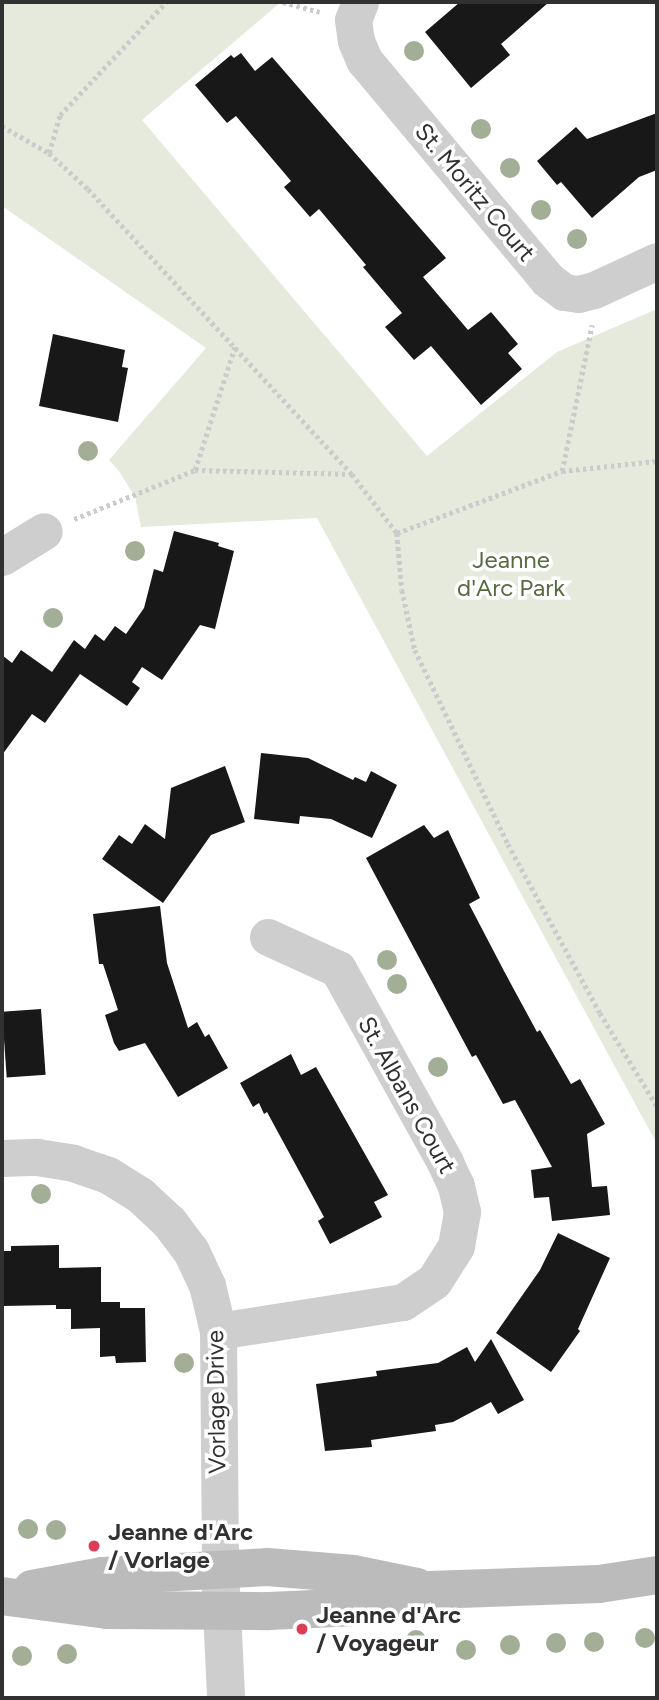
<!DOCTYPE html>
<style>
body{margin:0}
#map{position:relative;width:659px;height:1700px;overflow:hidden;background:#fff;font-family:Figtree,sans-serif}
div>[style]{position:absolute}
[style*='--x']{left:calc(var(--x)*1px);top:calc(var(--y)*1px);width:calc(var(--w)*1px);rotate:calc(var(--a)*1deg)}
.green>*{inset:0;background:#e5eadd}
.building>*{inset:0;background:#181818;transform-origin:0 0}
.path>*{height:4.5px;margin-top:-2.25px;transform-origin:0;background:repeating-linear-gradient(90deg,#cbcbcb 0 3.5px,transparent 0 7px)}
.minor>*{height:37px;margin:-18.5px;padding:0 18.5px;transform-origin:18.5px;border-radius:18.5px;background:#cecece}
.tertiary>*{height:38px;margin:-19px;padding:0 19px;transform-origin:19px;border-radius:19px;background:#cecece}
.secondary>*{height:38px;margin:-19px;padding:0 19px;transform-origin:19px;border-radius:19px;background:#bbb}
.trees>*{width:20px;height:20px;margin:-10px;border-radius:50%;background:#a3ae96}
.dots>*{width:19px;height:19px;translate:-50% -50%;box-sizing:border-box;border:4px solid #fff;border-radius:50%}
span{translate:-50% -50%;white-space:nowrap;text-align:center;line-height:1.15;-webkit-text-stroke:7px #fff;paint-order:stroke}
.street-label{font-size:24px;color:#313131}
.park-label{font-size:24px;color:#576b40}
.poi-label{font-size:24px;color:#313131;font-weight:700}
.left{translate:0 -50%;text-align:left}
.frame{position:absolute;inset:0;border:4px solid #313131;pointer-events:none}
</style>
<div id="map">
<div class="green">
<i style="clip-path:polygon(2px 2px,281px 2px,142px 120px,427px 456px,557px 352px,657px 309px,657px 1144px,317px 518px,141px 527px,135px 497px,119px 471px,109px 460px,206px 348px,2px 206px)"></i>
</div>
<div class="building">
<i style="clip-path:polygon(460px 2px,549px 2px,501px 44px,510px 55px,471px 88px,425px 32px)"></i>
<i style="clip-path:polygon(241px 53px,255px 71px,272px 57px,446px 258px,423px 277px,468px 330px,491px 312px,518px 344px,508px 353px,522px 369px,481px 405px,431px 346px,414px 360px,385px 327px,402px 313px,363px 267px,366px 265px,319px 209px,310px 217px,284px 187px,291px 181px,236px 116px,227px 123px,195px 85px,231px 55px,234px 58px)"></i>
<i style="clip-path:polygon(657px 113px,657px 170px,639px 177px,592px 218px,561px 182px,557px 185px,537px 161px,576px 127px,587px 139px)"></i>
<i style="clip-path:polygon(53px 334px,125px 350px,122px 367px,128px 368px,118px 422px,39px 406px)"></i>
<i style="clip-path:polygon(174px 531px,219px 543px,218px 546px,234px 551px,215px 629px,200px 625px,162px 680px,142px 667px,132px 682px,140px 688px,127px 706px,80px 674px,45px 723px,32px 714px,2px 755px,2px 655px,12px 663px,21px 650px,52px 672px,74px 640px,85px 649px,95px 634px,104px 641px,115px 626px,126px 634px,144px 608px,154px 569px,163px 572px)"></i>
<i style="clip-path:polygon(261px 753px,308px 758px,353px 780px,355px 777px,366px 782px,371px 771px,397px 785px,372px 838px,331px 819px,300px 816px,299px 824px,254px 819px)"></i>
<i style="clip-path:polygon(225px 766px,245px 822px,211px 835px,163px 903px,102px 859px,119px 835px,132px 844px,145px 824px,165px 839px,171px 788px)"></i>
<i style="clip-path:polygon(424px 825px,434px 838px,448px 830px,480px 898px,469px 904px,504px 971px,537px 1032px,540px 1030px,571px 1084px,580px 1079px,605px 1124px,587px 1134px,592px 1187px,607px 1186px,610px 1215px,552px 1221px,549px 1197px,534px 1198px,531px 1170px,552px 1167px,515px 1100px,503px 1104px,476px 1055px,472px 1057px,366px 858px)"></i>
<i style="clip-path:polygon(160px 906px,167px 963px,188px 1028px,197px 1022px,205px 1037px,209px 1034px,228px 1068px,178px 1097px,145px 1043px,119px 1051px,114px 1043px,105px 1015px,118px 1010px,103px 964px,99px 964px,93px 914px)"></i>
<i style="left:41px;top:1009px;width:66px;height:39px;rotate:86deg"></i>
<i style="clip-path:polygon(291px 1054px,301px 1075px,316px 1067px,388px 1195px,374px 1202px,382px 1217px,330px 1244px,318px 1221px,324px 1217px,267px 1112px,264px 1114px,259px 1103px,253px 1107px,240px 1083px)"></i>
<i style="clip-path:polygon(558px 1233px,610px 1258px,578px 1329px,580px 1331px,551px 1372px,496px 1333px,540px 1270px)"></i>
<i style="clip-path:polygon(59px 1245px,59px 1268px,101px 1267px,101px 1302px,120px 1302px,120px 1308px,145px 1308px,146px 1362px,116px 1363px,115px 1356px,100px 1357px,100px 1328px,71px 1329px,71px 1309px,56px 1309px,56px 1305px,2px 1306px,2px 1251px,11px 1251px,11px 1246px)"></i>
<i style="clip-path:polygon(491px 1339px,524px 1400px,498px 1414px,491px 1402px,453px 1422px,435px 1425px,436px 1431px,371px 1440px,372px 1447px,325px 1451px,316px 1384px,377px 1376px,376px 1371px,438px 1363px,467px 1347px,475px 1362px)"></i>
</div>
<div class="path">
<i style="--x:283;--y:2;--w:38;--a:15"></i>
<i style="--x:2;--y:126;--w:54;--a:29.9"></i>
<i style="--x:49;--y:153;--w:53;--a:42.7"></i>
<i style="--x:88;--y:189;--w:388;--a:47.2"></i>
<i style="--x:352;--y:474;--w:74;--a:52.7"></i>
<i style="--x:397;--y:533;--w:57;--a:85"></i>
<i style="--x:402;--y:590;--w:61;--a:77.8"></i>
<i style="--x:415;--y:650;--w:215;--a:64.4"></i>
<i style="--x:508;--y:844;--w:192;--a:61.4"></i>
<i style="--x:600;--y:1013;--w:109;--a:58.5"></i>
<i style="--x:49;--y:153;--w:40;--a:-74"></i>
<i style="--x:60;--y:115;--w:155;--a:-46.8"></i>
<i style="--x:195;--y:470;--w:130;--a:-72.1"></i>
<i style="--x:562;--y:471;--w:96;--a:-6"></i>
<i style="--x:74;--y:519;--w:131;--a:-22"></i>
<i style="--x:195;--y:470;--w:157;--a:1.5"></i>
<i style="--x:397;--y:533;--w:176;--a:-20.6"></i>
<i style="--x:562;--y:471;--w:149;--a:-78.4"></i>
</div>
<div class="minor">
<i style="--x:360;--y:2;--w:19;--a:111"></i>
<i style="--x:353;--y:20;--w:21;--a:82"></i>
<i style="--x:356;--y:41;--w:21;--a:67"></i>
<i style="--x:364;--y:60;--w:287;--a:50.1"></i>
<i style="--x:548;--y:280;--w:20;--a:37"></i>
<i style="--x:564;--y:292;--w:14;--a:8"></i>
<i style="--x:578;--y:294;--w:16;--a:-14"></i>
<i style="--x:594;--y:290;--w:69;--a:-24.7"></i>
<i style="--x:2;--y:557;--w:49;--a:-31.8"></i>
<i style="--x:2;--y:1158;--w:35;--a:-2"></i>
<i style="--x:37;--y:1157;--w:36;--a:9"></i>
<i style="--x:73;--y:1163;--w:37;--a:19"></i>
<i style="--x:108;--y:1175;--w:38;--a:32"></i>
<i style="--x:140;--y:1195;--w:40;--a:43"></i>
<i style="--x:169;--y:1222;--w:36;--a:53"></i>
<i style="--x:191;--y:1251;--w:38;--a:65"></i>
<i style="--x:207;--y:1285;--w:47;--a:76.6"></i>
<i style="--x:218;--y:1331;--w:238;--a:89.5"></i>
<i style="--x:218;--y:1331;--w:187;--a:-8.9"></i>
<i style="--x:403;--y:1302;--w:37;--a:-34"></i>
<i style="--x:434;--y:1281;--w:41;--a:-57.8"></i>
<i style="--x:456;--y:1246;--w:35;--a:-80"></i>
<i style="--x:462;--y:1212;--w:27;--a:-103"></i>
<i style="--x:456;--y:1186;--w:26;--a:-115"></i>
<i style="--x:445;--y:1162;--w:221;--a:-119"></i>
<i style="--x:338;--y:969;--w:77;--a:-155.4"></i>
</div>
<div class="tertiary">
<i style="--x:220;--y:1569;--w:129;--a:87.3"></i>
</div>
<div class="secondary">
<i style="--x:32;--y:1589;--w:72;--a:-10.4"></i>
<i style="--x:103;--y:1576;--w:164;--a:-3.1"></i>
<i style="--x:267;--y:1567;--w:87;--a:4.6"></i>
<i style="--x:354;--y:1574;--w:64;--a:11.7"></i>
<i style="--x:2;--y:1596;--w:106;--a:7.6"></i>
<i style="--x:107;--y:1610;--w:162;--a:0.4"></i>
<i style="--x:269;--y:1611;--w:89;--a:-2.6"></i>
<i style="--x:358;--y:1607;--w:73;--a:-13.5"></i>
<i style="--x:429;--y:1590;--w:170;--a:-2"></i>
<i style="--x:599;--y:1584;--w:59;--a:-8.8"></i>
</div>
<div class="trees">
<i style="left:414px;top:51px"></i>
<i style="left:481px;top:129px"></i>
<i style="left:510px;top:168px"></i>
<i style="left:541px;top:210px"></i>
<i style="left:577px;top:239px"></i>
<i style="left:88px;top:451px"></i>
<i style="left:135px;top:551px"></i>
<i style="left:53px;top:618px"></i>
<i style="left:387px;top:960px"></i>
<i style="left:397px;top:984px"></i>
<i style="left:438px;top:1067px"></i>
<i style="left:41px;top:1194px"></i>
<i style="left:184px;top:1363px"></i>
<i style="left:28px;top:1529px"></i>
<i style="left:56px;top:1530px"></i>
<i style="left:645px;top:1638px"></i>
<i style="left:416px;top:1640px"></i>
<i style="left:594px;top:1642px"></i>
<i style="left:556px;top:1643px"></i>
<i style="left:510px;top:1645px"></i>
<i style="left:466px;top:1650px"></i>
<i style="left:67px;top:1654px"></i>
<i style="left:22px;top:1656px"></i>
</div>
<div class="dots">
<i style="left:94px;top:1546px;background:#dd3e55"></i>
<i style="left:302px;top:1629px;background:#dd3e55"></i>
</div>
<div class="street-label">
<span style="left:475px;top:192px;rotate:50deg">St. Moritz Court</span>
<span style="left:407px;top:1095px;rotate:61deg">St. Albans Court</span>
<span style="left:216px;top:1402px;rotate:-91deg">Vorlage Drive</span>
</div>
<div class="park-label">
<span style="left:511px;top:574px">Jeanne<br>d'Arc Park</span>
</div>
<div class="poi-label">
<span class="left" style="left:108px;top:1546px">Jeanne d'Arc<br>/ Vorlage</span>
<span class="left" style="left:316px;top:1629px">Jeanne d'Arc<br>/ Voyageur</span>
</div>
<div class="frame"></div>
</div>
